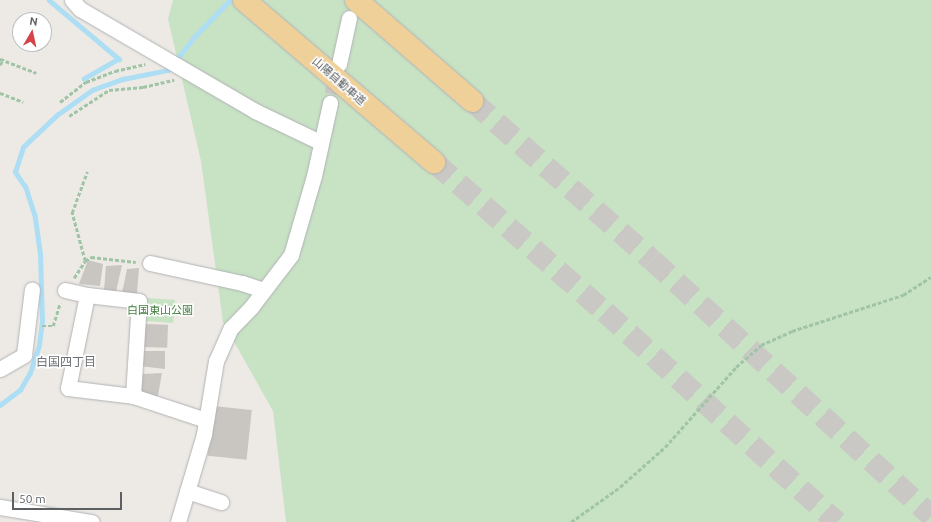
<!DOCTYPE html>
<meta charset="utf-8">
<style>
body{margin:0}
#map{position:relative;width:931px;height:522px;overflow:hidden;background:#edeae5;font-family:Ubuntu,"Noto Sans JP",sans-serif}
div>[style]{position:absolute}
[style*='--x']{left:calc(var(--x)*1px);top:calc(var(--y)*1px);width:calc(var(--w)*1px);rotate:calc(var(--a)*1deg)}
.green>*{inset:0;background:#c8e2c4;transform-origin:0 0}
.stream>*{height:4.5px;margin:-2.25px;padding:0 2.25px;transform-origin:2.25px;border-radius:2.25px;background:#addef4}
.building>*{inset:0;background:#c9c5c1;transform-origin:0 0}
.minor-tunnel>*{height:15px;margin-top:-7.5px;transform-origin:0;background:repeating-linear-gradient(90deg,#c9c8c4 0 15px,transparent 0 23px)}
.highway-tunnel>*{height:22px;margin-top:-11px;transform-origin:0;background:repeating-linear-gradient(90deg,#c9c8c4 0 22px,transparent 0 33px)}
.path>*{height:2.5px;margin-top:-1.25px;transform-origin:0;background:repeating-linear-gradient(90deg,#a0c4a6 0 4px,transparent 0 6px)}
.roads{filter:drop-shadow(0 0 1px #b0b2b5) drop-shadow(0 0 1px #b0b2b5)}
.minor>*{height:15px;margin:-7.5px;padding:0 7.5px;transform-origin:7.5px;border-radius:7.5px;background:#fff}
.highway>*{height:22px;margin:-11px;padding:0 11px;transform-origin:11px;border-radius:11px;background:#f0d099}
span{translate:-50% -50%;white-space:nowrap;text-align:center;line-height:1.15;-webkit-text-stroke:3px #fff;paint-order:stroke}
.street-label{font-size:11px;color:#5c6063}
.park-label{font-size:11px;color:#447f3f}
.neighbourhood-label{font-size:12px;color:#6e7275}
.north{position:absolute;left:12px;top:12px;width:40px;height:40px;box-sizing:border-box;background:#fff;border:1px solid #bebfc1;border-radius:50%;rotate:9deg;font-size:11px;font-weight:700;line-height:16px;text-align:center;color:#5c6063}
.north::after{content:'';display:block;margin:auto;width:14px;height:18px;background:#d44449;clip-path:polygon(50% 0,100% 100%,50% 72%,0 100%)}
.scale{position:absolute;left:12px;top:492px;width:110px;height:18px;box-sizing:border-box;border:2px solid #5c6063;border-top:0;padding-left:5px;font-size:12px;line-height:14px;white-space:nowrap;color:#5c6063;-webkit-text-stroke:3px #fff;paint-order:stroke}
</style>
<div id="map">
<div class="green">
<i style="clip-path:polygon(173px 0,931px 0,931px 522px,286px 522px,273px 411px,223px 322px,201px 161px,168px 19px)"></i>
<i style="left:147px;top:298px;width:28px;height:23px;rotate:4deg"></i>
</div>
<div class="stream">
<i style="--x:49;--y:0;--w:92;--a:40.1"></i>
<i style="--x:119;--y:59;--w:40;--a:150.3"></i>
<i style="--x:0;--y:405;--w:25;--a:-37"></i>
<i style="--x:20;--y:390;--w:20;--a:-60"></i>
<i style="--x:30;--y:373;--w:29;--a:-72"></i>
<i style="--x:39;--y:345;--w:24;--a:-83"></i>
<i style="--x:42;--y:321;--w:67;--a:-91.7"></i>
<i style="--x:40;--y:254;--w:37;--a:-98"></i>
<i style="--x:35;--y:217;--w:32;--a:-108"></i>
<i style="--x:25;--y:187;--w:18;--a:-124"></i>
<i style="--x:15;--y:172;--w:26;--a:-72"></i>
<i style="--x:23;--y:147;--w:47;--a:-43.3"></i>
<i style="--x:57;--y:115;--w:43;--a:-35.5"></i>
<i style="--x:92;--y:90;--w:33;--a:-20"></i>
<i style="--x:123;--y:79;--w:46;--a:-11.3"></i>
<i style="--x:168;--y:70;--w:43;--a:-51.5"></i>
<i style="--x:195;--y:36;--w:50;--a:-45.8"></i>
</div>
<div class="building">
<i style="clip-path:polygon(88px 260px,103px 264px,100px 286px,79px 284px)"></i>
<i style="clip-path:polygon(122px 265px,116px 292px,104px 290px,106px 266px)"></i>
<i style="clip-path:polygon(139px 268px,137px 293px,122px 293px,127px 269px)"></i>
<i style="left:144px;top:324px;width:24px;height:23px;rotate:2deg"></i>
<i style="clip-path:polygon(142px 351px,165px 351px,165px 369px,139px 366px)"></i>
<i style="clip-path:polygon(162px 373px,157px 401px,138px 395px,143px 374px)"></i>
<i style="left:213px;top:406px;width:39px;height:50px;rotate:6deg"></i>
</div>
<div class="minor-tunnel">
<i style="--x:327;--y:116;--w:46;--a:-77.5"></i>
</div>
<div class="highway-tunnel">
<i style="--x:472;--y:101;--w:240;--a:41.5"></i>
<i style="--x:652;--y:260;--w:379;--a:42.5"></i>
<i style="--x:434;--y:162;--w:227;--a:41.3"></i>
<i style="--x:605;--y:312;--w:313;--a:42.2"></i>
</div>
<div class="path">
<i style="--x:0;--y:59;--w:39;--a:21"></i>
<i style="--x:0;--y:65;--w:7;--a:-63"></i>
<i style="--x:0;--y:93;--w:25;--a:21"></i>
<i style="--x:60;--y:102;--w:33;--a:-38"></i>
<i style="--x:86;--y:82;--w:31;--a:-21"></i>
<i style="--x:115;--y:71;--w:31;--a:-13"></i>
<i style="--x:69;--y:116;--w:48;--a:-33"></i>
<i style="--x:109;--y:90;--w:34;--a:-5"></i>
<i style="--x:143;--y:87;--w:32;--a:-13"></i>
<i style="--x:85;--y:261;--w:50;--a:-105.2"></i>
<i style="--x:72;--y:213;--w:44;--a:-69.9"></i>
<i style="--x:74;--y:278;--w:20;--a:-57"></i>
<i style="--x:85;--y:261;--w:7;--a:-34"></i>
<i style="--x:91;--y:257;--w:45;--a:6.3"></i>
<i style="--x:42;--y:326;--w:11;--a:0"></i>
<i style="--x:53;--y:326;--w:24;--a:-73"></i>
<i style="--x:571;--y:522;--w:60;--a:-35.5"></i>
<i style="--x:620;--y:487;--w:60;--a:-41.6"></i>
<i style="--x:665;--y:447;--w:107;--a:-48.4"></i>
<i style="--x:736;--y:367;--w:33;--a:-41"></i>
<i style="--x:761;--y:345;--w:34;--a:-24"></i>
<i style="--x:792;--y:331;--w:117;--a:-18"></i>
<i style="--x:903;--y:295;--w:33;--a:-33"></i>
</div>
<div class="roads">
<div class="minor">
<i style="--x:72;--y:0;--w:12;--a:48"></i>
<i style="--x:80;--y:9;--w:203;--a:30.2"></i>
<i style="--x:255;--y:111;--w:72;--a:25.5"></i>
<i style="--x:339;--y:64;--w:47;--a:-77.7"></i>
<i style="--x:150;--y:263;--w:94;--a:12.3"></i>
<i style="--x:242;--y:283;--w:23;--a:18"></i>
<i style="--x:65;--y:290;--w:23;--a:13"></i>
<i style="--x:0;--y:369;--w:28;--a:-30"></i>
<i style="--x:24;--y:355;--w:66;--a:-83.1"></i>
<i style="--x:133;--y:396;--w:95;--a:-86.4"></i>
<i style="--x:139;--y:301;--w:52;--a:-173.4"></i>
<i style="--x:87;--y:295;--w:95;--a:101.5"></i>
<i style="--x:68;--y:388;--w:65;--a:7"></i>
<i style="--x:133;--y:396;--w:77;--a:18.2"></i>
<i style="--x:187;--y:491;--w:36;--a:18"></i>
<i style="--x:0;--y:507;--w:93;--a:9.3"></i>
<i style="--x:178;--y:522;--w:92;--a:-73.5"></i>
<i style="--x:204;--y:434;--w:74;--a:-80.7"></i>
<i style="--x:216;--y:361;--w:36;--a:-66"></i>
<i style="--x:231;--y:328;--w:30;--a:-46"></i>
<i style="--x:252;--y:306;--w:64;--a:-52.6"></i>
<i style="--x:291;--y:255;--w:82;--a:-73.8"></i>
<i style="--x:314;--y:176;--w:75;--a:-77.6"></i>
</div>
<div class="highway">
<i style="--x:244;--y:0;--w:250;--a:40.5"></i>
<i style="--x:356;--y:0;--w:154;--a:41"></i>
</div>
</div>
<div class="street-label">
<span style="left:339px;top:81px;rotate:41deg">山陽自動車道</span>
</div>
<div class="park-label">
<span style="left:160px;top:310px">白国東山公園</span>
</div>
<div class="neighbourhood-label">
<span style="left:66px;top:362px">白国四丁目</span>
</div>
<div class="north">N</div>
<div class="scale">50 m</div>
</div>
